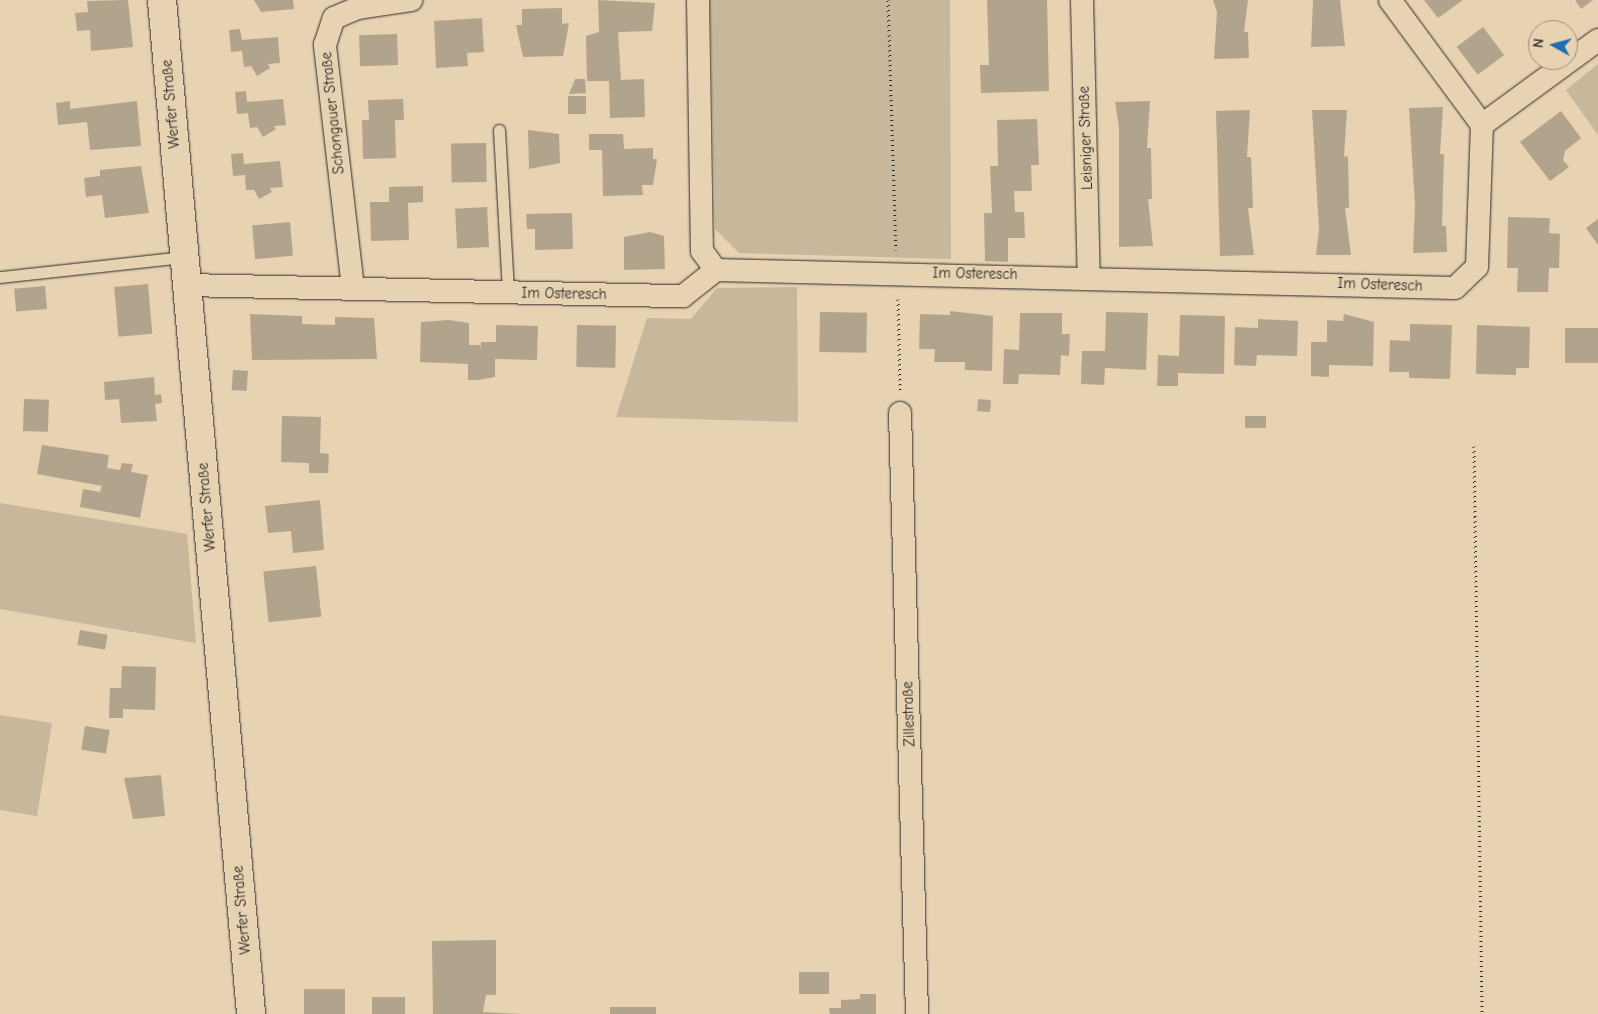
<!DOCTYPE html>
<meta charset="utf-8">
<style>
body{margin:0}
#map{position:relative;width:1598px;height:1014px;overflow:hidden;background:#e7d2b1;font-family:"Comic Neue",sans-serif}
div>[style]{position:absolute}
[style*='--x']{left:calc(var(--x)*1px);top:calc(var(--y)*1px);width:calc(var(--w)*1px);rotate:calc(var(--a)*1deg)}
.green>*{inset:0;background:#c8b79b}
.building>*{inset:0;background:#b2a48c;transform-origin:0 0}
.path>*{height:3px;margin-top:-1.5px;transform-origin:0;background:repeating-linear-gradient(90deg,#2b2b2b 0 1px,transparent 0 5px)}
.roads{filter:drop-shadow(0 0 1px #2b2b2b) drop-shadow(0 0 1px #2b2b2b)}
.lane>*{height:11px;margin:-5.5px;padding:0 5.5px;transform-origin:5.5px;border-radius:5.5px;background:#e7d2b1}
.street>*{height:22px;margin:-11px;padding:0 11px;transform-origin:11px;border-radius:11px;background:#e7d2b1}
.secondary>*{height:28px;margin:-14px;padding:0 14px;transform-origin:14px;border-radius:14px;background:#e7d2b1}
span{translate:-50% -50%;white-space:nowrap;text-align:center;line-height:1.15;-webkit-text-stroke:4px #e7d2b1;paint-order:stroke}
.street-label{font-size:15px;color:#2b2b2b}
.north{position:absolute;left:1528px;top:20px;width:50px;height:50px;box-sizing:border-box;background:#e7d2b1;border:1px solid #9c8f7b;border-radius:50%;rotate:277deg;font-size:14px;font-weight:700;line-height:20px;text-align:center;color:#2b2b2b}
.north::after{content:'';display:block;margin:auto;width:18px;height:22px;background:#1f6fb2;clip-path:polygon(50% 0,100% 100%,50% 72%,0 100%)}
</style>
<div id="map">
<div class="green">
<i style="clip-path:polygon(710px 0,950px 0,951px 259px,739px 253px,715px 229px)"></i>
<i style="clip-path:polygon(1598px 64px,1598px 135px,1566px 90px)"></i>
<i style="clip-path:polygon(797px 287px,798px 422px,616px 417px,647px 318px,691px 319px,717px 288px)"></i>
<i style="clip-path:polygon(0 503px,187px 534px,196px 643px,0 609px)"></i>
<i style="clip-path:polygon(0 715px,52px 723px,37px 816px,0 810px)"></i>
</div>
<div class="building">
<i style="clip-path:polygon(128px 0,133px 47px,91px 51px,90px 30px,77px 31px,75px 13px,88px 12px,87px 1px)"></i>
<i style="clip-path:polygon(254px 0,293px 0,294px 9px,261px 12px)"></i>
<i style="clip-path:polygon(598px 0,655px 3px,652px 31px,618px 32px,621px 80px,644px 79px,645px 117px,610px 118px,609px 81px,587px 81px,586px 36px,599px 32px)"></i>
<i style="clip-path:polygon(987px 0,1047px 0,1049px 91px,981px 93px,980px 65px,989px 65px)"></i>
<i style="clip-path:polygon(1213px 0,1248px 0,1244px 32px,1248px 32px,1249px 58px,1214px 59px,1217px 12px)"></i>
<i style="clip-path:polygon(1313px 0,1340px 0,1345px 46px,1311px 47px)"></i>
<i style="clip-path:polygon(1424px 0,1463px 0,1438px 18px)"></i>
<i style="clip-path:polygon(1575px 0,1593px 0,1581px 9px)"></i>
<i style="clip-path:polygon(562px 8px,562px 24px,569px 23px,563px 56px,523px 57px,516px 25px,522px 25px,522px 9px)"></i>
<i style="clip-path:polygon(482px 18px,484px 52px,467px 53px,468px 66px,436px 68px,434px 21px)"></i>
<i style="left:1483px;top:27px;width:35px;height:33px;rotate:53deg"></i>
<i style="clip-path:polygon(240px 29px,242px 40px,278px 37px,280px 63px,268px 64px,270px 68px,257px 76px,251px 66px,244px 67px,242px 51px,231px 52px,229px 30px)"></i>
<i style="left:397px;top:34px;width:31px;height:38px;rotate:88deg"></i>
<i style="clip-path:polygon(575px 79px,585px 79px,586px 93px,569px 94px)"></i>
<i style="clip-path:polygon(246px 91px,247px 102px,283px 99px,286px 125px,274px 126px,276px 129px,263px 137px,257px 127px,250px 128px,248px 113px,237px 114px,235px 92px)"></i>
<i style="left:586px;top:96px;width:18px;height:18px;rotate:90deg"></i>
<i style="clip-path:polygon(403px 99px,404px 120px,395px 120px,396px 158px,363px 159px,362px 120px,369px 120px,368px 100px)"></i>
<i style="clip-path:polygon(70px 101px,70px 109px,137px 101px,141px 146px,90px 150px,87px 122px,58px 125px,56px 103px)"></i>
<i style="clip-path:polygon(1150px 101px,1147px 148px,1151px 148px,1152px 199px,1148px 199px,1153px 246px,1119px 247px,1119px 128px,1115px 102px)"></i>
<i style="clip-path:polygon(1443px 107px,1440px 154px,1444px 154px,1442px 226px,1446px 226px,1447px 252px,1413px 253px,1415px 206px,1409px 108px)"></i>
<i style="clip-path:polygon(1250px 110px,1247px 157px,1251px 157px,1253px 208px,1248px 208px,1254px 255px,1220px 256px,1216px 111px)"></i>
<i style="clip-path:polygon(1312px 110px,1347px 110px,1344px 157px,1348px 156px,1349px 208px,1345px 208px,1351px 255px,1316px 255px,1319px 229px)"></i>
<i style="clip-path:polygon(1561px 111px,1581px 138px,1565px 151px,1563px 160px,1569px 167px,1550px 181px,1520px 142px)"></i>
<i style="clip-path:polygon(1037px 119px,1039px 165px,1031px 165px,1032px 191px,1014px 191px,1015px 212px,1024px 212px,1025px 238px,1008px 238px,1008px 262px,985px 261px,984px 213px,992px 213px,990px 166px,998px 166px,997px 120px)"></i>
<i style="clip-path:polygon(528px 130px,559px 134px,560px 163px,529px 169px)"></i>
<i style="clip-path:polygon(589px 134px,623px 134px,624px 149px,653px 148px,653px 159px,657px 159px,653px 185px,642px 185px,643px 195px,603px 196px,602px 150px,589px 150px)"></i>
<i style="left:486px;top:143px;width:39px;height:35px;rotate:89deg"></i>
<i style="clip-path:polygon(243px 153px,244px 164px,280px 161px,283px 187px,270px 188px,272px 192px,259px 199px,254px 190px,246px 190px,245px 175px,233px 176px,231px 154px)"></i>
<i style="clip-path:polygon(141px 166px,149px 213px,105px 218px,102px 195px,86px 197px,84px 178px,100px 176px,100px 170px)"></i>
<i style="clip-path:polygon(423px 186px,423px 202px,408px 203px,409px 240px,371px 241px,370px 202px,389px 202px,389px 187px)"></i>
<i style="left:487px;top:207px;width:40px;height:32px;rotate:87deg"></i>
<i style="clip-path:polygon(572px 213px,573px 249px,535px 250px,535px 229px,527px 229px,526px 214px)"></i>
<i style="clip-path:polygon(1508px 217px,1550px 218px,1549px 233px,1560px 234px,1559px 268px,1549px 268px,1548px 292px,1517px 292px,1518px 268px,1507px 268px)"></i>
<i style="clip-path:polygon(1598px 219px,1598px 245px,1586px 228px)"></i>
<i style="left:290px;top:222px;width:34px;height:38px;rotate:85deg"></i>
<i style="clip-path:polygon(650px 232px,664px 236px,665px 269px,624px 270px,624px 237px)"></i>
<i style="left:148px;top:284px;width:50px;height:34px;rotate:85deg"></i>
<i style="left:45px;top:286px;width:23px;height:31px;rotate:85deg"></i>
<i style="clip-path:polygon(950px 311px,993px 316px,992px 371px,965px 370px,965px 362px,934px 362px,935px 349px,919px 349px,920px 314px,950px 315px)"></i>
<i style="left:820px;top:312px;width:47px;height:40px;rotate:1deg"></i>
<i style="clip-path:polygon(1106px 312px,1148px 313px,1146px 370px,1105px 368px,1104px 385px,1081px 384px,1082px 351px,1105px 351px)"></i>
<i style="clip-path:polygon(1020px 313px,1062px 313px,1062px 334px,1070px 334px,1069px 356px,1061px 355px,1060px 375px,1019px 374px,1018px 384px,1003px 384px,1004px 349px,1019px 350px)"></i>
<i style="clip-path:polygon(250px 314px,302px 316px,302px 324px,335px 325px,335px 317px,374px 318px,377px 359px,252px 360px)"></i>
<i style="clip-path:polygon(1344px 314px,1374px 322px,1373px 366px,1329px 365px,1329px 377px,1311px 376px,1311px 342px,1327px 342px,1327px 320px,1343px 321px)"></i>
<i style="clip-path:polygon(1180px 315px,1225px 316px,1224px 374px,1178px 373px,1178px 386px,1157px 386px,1158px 355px,1179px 356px)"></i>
<i style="clip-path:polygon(1258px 319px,1298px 321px,1297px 356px,1257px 355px,1256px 366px,1234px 365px,1235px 327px,1258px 328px)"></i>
<i style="clip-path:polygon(449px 320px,469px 323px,469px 345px,480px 345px,480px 350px,481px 342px,496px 342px,496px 325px,538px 326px,537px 360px,495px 359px,495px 377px,479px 380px,468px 380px,468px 364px,420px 362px,421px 322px)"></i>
<i style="clip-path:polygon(1410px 324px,1452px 325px,1450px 379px,1409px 378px,1409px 372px,1389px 372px,1390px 340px,1410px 341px)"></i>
<i style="left:577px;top:325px;width:39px;height:42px;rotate:1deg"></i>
<i style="clip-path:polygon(1477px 325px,1530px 327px,1529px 368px,1516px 368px,1516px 375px,1476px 374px)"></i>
<i style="left:1565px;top:328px;width:33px;height:35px"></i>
<i style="left:233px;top:370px;width:15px;height:20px;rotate:4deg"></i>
<i style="clip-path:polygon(154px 377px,155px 395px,161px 394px,162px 403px,155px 404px,157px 421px,121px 423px,119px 399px,105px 400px,104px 382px)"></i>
<i style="left:24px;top:399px;width:25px;height:32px;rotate:2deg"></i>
<i style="left:978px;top:399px;width:13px;height:12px;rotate:4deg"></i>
<i style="clip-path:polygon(282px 416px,321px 417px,320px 453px,329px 454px,328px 473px,309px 473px,309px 463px,281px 462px)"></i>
<i style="left:1245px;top:416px;width:21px;height:12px"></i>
<i style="clip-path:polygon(42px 445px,109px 455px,107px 468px,120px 470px,122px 463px,133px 464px,131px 472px,148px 475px,140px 518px,80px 507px,83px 489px,100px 492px,102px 486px,37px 474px)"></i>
<i style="clip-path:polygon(320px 500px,324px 550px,293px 553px,291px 531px,268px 533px,265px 506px)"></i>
<i style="left:316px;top:566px;width:51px;height:53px;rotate:84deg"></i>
<i style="left:80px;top:630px;width:28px;height:15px;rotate:10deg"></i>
<i style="clip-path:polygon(122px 666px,156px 667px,155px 710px,123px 709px,123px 718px,109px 718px,110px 688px,121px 688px)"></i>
<i style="left:85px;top:726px;width:25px;height:24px;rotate:9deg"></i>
<i style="clip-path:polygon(161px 775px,165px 816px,133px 819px,124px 778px)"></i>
<i style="clip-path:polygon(496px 940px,496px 995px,486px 995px,483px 1012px,522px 1014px,433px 1014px,432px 941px)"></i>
<i style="left:829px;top:972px;width:22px;height:30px;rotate:90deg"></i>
<i style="left:304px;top:989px;width:41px;height:25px"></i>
<i style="clip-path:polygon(860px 994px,876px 994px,876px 1014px,830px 1014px,829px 1008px,841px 1008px,841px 1000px,860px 999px)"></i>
<i style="left:372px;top:997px;width:33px;height:17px"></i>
<i style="left:610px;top:1007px;width:46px;height:7px"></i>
</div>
<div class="path">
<i style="--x:888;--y:0;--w:250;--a:88.2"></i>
<i style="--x:898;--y:299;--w:91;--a:88.7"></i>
<i style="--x:1474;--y:446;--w:568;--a:89.19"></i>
</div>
<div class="roads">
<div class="lane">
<i style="--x:499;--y:130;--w:162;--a:86.8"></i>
<i style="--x:0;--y:277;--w:186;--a:-6.2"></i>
</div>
<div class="street">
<i style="--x:698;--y:0;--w:251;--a:89.1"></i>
<i style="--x:702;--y:251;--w:24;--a:54"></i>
<i style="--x:1082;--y:0;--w:277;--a:88.6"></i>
<i style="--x:1390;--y:0;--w:155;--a:53.6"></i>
<i style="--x:187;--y:285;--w:496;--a:1.3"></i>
<i style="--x:683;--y:296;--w:42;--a:-38.2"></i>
<i style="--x:716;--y:270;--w:739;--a:1.4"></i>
<i style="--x:1455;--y:288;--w:30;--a:-44"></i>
<i style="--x:1477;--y:267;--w:142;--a:-88"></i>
<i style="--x:1482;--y:125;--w:144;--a:-36.2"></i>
<i style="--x:353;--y:288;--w:245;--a:-96.6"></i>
<i style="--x:325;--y:45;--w:28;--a:-72"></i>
<i style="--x:334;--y:18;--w:26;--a:-23"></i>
<i style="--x:358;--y:8;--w:54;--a:-8.6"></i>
<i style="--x:900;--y:413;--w:601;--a:88.38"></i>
</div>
<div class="secondary">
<i style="--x:162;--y:0;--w:1018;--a:84.98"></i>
</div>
</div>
<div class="street-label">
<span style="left:171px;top:104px;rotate:-95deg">Werfer Straße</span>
<span style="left:333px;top:113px;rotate:-96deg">Schongauer Straße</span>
<span style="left:1086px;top:138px;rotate:-92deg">Leisniger Straße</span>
<span style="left:975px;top:274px;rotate:1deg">Im Osteresch</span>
<span style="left:1380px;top:285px;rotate:2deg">Im Osteresch</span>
<span style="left:564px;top:294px;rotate:1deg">Im Osteresch</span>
<span style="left:207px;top:507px;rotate:-95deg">Werfer Straße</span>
<span style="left:909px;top:714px;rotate:-92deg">Zillestraße</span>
<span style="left:242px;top:910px;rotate:-95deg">Werfer Straße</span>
</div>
<div class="north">N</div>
</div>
